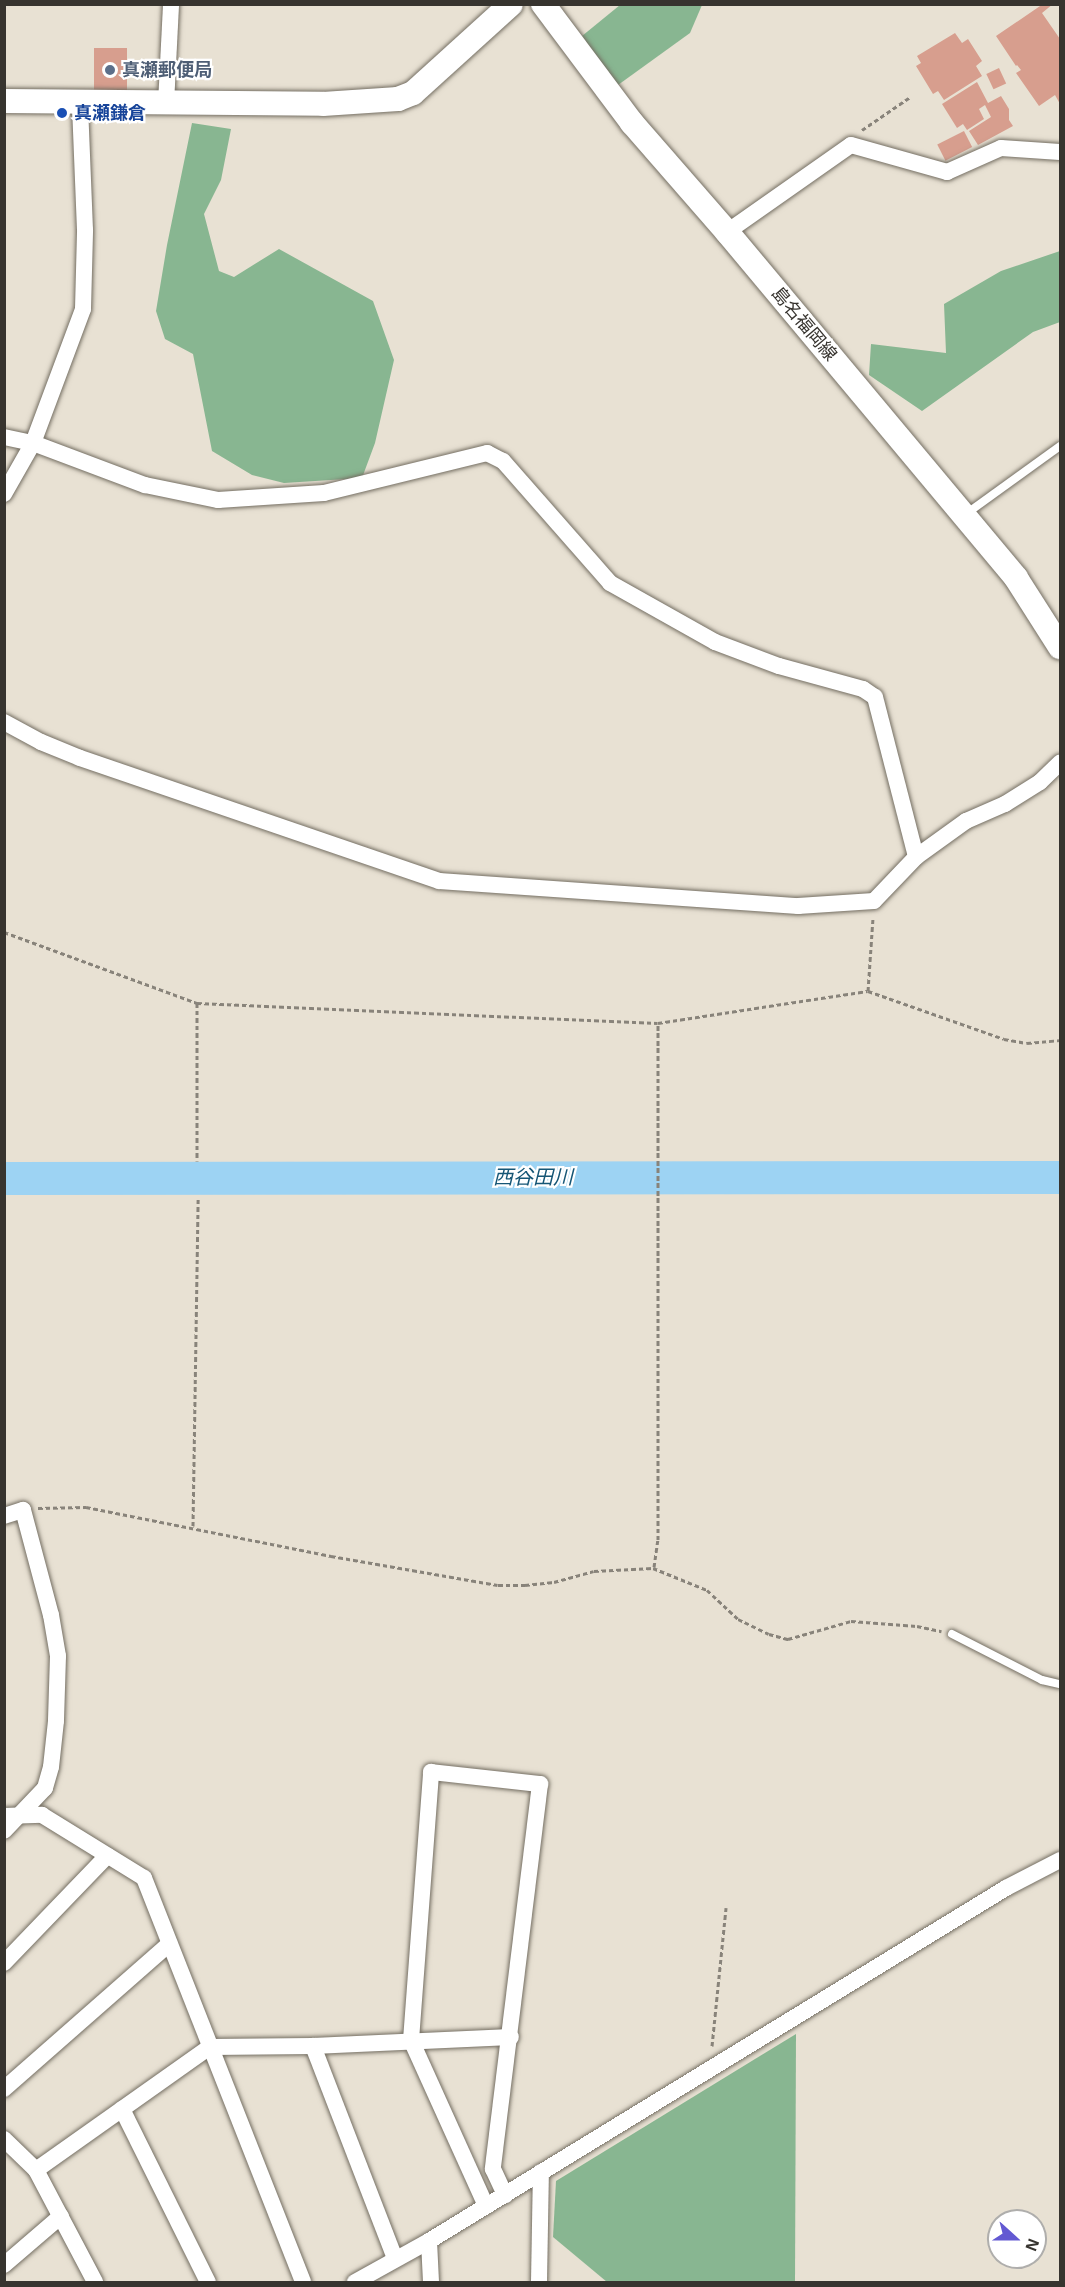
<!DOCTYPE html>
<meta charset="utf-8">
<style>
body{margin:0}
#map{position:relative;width:1065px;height:2287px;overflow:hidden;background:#e8e1d3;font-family:Helvetica,"Noto Sans JP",sans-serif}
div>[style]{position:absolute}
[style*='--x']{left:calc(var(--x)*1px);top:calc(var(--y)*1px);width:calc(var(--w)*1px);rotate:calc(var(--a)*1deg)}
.forest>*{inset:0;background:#88b691}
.river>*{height:33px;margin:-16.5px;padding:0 16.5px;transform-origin:16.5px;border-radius:16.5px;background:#9dd3f3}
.building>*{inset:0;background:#d79e8e;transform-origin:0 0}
.path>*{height:3px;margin-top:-1.5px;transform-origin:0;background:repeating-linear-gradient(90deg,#88837a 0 4.5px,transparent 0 7.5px)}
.roads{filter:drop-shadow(0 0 2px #746e62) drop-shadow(0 0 2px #746e62)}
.lane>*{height:8px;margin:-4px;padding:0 4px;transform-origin:4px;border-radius:4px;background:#fff}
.street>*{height:16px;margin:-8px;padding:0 8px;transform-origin:8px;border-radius:8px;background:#fff}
.secondary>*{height:24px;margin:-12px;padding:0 12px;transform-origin:12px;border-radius:12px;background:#fff}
.dots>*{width:16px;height:16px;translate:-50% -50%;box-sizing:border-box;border:3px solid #fff;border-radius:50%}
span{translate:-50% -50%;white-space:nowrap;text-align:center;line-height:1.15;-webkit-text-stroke:4.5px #fff;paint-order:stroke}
.service-label{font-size:18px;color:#4e5e75;font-weight:700}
.left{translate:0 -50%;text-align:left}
.transit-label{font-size:18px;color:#164399;font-weight:700}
.street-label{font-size:18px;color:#37342f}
.water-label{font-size:20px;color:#155676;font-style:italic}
.frame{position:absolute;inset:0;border:6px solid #37342f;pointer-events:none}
.north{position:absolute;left:987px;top:2209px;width:60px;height:60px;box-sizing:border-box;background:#fff;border:2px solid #afaeac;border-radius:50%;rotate:111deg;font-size:16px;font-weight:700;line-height:24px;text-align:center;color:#37342f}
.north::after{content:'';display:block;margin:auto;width:21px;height:27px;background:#6359d2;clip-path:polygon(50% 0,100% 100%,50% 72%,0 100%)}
</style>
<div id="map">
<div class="forest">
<i style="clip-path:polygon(620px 5px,702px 5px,690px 33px,618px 85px,582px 36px)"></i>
<i style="clip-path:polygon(192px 123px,231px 129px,221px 180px,204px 214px,219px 271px,234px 277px,279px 249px,373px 301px,394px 360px,375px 443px,362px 478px,284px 483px,252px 475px,212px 451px,193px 354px,165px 339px,156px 311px,167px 245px)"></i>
<i style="clip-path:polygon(1060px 251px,1060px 322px,1033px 332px,922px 411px,869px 375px,871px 344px,946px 353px,944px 304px,1001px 271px)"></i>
<i style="clip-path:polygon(796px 2034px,795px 2282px,607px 2282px,553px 2237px,556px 2181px)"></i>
</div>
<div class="river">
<i style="--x:4;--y:1178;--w:1056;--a:-0.05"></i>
</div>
<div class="building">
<i style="clip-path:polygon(1043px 4px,1053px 4px,1042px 13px,1060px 39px,1060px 104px,1055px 95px,1039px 106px,1016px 73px,1021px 70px,1017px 65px,1016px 66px,996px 36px)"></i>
<i style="clip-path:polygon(955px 33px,962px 43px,968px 39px,982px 61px,976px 66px,982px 76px,944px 100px,938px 91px,933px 94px,916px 66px,921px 63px,917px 56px)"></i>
<i style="left:94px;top:48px;width:33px;height:44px"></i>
<i style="left:999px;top:68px;width:17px;height:14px;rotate:65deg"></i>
<i style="clip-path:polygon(977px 82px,988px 103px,1001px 96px,1009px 109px,1009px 120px,1013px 126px,978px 145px,969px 131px,991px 117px,985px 105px,979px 109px,984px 119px,967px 130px,963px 124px,957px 128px,942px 104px)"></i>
<i style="left:964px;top:131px;width:18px;height:30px;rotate:63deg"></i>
</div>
<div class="path">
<i style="--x:862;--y:130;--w:58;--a:-34.5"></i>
<i style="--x:4;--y:932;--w:206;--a:20.2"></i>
<i style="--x:197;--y:1003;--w:461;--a:2.5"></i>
<i style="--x:658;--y:1023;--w:212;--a:-8.7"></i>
<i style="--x:868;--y:991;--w:144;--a:19.4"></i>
<i style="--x:1004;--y:1039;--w:23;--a:10"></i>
<i style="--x:1027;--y:1043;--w:33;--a:-5"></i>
<i style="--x:868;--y:991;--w:73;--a:-86.1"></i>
<i style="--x:197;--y:1003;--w:158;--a:90"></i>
<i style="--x:38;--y:1508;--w:48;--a:-1.2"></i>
<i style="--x:86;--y:1507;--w:250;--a:11.3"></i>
<i style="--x:331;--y:1556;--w:169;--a:9.9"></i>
<i style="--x:498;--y:1585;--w:27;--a:0"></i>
<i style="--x:525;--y:1585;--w:29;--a:-6"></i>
<i style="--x:554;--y:1582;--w:41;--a:-15.4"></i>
<i style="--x:594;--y:1571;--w:59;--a:-2.9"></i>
<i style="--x:653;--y:1568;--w:58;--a:22.2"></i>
<i style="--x:707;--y:1590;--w:42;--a:43.1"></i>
<i style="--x:738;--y:1619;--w:34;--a:26"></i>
<i style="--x:769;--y:1634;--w:20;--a:15"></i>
<i style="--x:788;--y:1639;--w:66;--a:-15.9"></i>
<i style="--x:851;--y:1621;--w:66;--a:4.3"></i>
<i style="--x:917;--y:1626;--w:25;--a:12"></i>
<i style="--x:193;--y:1526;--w:328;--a:-89.1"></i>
<i style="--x:654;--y:1567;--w:27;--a:-82"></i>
<i style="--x:658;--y:1540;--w:517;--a:-90"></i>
<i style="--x:712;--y:2046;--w:139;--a:-84.2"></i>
</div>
<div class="roads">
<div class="lane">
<i style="--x:966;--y:514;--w:116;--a:-35.9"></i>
<i style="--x:952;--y:1634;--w:101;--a:27.1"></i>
<i style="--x:1042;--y:1680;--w:18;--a:13"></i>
</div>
<div class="street">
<i style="--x:166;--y:104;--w:100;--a:-87.1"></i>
<i style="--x:727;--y:232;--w:151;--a:-35.1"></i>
<i style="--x:851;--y:145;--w:100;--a:15.7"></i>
<i style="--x:947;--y:172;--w:59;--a:-24"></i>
<i style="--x:1001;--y:148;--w:59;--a:3.9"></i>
<i style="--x:4;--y:437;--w:30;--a:12"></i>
<i style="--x:33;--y:443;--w:120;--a:20.6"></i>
<i style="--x:145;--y:485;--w:75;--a:11.6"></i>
<i style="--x:218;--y:500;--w:106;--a:-3.8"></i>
<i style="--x:324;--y:493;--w:168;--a:-13.8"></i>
<i style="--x:487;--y:453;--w:18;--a:27"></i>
<i style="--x:503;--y:461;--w:162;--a:48.7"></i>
<i style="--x:610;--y:583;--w:120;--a:29.3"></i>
<i style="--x:715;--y:642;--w:68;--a:20.6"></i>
<i style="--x:779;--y:666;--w:87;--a:15.3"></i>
<i style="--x:863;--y:689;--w:14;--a:34"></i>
<i style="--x:875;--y:697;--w:165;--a:75.6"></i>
<i style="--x:4;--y:494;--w:59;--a:-60.4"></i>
<i style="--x:33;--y:443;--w:143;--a:-69.5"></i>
<i style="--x:83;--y:309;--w:79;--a:-88.5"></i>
<i style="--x:85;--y:230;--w:127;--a:-92.3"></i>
<i style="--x:4;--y:722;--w:42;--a:28.4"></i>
<i style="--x:41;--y:742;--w:42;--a:22.3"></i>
<i style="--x:80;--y:758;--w:379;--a:18.9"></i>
<i style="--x:439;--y:881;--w:360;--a:4"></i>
<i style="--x:798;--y:906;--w:76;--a:-3.8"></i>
<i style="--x:874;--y:901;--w:61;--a:-46.3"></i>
<i style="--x:916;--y:857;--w:62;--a:-35.8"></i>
<i style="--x:966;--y:821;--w:43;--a:-23.6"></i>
<i style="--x:1005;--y:804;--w:41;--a:-32.2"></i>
<i style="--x:1040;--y:782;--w:28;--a:-44"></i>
<i style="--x:4;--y:1516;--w:20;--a:-18"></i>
<i style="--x:23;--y:1510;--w:109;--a:75.1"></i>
<i style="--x:51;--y:1615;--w:42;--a:80.3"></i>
<i style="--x:58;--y:1656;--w:65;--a:91.8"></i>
<i style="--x:56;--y:1721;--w:46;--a:96.2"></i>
<i style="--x:51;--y:1767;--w:22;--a:106"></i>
<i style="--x:45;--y:1788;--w:59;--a:133.6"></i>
<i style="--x:4;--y:1816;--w:38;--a:-2"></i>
<i style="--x:42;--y:1815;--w:120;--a:31.7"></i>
<i style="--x:144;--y:1878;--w:434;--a:68.5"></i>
<i style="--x:4;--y:1963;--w:149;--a:-46.1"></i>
<i style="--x:313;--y:2046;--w:227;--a:68.9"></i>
<i style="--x:4;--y:2089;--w:220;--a:-41.3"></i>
<i style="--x:122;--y:2109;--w:193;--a:63.6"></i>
<i style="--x:4;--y:2139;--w:45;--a:44.1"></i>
<i style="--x:36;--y:2170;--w:127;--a:62.2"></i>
<i style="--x:36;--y:2170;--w:213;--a:-35.3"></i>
<i style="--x:210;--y:2047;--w:103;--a:-0.6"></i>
<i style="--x:313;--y:2046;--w:198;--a:-2.6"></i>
<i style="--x:486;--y:2206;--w:182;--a:-114.3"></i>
<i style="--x:411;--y:2040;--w:269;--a:-85.7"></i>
<i style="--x:431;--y:1772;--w:110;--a:6.3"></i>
<i style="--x:540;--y:1784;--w:388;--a:97"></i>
<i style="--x:493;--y:2169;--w:29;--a:65"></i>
<i style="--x:429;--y:2241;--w:41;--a:87.2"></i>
<i style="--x:4;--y:2265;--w:75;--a:-40.7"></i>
<i style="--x:355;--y:2282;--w:85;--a:-29"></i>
<i style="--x:429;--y:2241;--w:676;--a:-31.46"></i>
<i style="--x:1006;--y:1888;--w:61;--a:-27.4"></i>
<i style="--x:539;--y:2282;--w:110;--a:-89"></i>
</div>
<div class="secondary">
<i style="--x:543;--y:4;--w:149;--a:53.2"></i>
<i style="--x:632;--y:123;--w:145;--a:48.9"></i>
<i style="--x:727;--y:232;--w:451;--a:50.1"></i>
<i style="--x:1016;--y:578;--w:82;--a:57.5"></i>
<i style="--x:4;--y:101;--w:319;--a:0.5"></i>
<i style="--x:323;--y:104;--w:75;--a:-3.8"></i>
<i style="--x:398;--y:99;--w:16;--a:-22"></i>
<i style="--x:413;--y:93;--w:132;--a:-42.2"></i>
</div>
</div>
<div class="dots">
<i style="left:110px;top:70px;background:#5c6f8a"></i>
<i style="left:62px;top:113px;background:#1a4fb4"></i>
</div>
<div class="service-label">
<span class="left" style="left:122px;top:70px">真瀬郵便局</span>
</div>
<div class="transit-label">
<span class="left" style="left:74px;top:113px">真瀬鎌倉</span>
</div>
<div class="street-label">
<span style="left:804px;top:324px;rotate:50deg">島名福岡線</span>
</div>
<div class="water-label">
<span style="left:533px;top:1177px">西谷田川</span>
</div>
<div class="frame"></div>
<div class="north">N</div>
</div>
